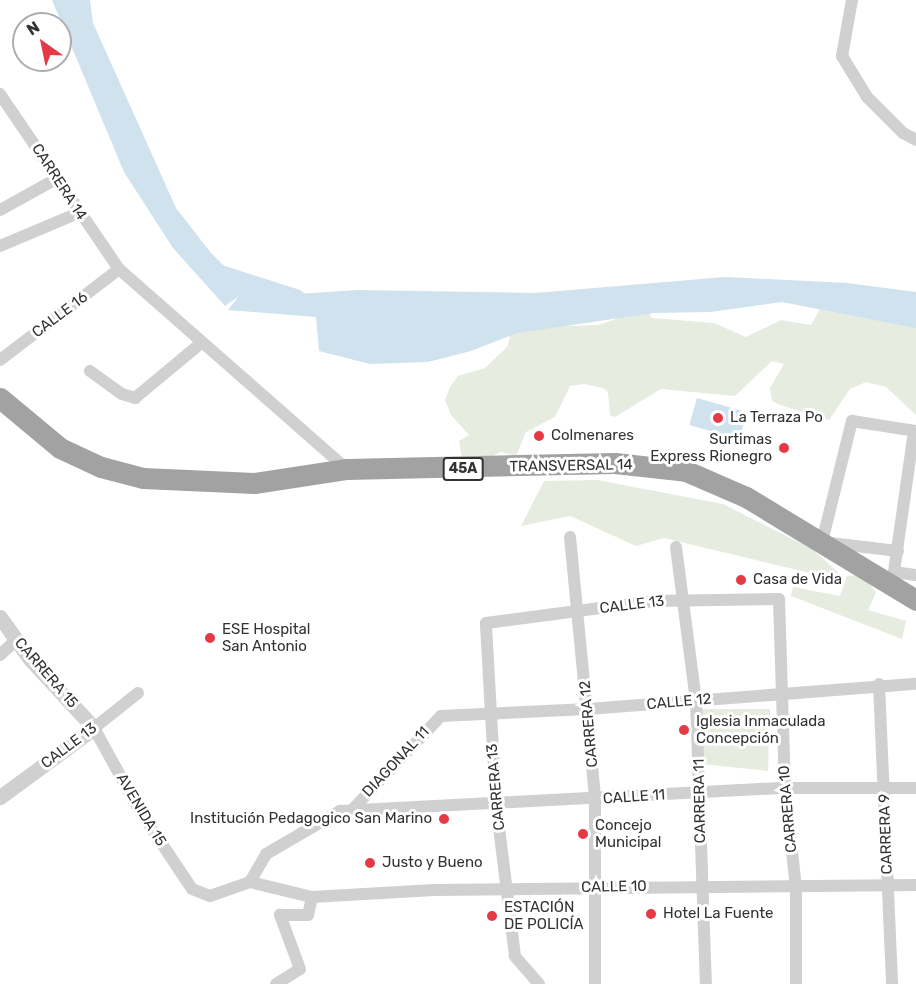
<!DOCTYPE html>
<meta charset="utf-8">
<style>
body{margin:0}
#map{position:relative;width:916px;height:984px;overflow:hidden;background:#fff;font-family:Rubik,sans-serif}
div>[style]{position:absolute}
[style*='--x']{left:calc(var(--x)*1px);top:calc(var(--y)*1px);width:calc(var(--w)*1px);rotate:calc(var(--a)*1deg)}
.green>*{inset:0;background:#e6ecdf}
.water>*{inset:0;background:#cfe2ee;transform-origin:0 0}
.river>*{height:24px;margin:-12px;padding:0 12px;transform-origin:12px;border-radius:12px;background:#cfe2ee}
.minor>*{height:12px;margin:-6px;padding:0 6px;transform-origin:6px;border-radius:6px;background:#d0d0d0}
.tertiary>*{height:15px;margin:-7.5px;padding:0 7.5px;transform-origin:7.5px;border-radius:7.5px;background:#d0d0d0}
.trunk>*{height:21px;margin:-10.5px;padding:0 10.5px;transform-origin:10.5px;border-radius:10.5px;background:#a2a2a2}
.dots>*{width:16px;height:16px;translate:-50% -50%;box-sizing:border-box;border:3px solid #fff;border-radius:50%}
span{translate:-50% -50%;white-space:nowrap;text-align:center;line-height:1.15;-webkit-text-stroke:6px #fff;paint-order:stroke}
.shield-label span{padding:2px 4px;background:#fff;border:2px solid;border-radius:4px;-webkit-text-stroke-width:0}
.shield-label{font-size:14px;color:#333;font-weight:700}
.street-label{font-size:15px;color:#333}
.poi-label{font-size:15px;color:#333}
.left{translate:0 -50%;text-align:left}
.right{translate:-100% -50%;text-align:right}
.north{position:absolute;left:12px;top:12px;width:60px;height:60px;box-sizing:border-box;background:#fff;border:2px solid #adadad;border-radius:50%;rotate:327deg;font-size:16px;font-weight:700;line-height:24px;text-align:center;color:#333}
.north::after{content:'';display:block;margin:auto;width:21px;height:27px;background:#e63946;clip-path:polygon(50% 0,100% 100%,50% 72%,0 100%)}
</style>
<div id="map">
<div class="green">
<i style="clip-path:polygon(836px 300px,916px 317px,916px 415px,886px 387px,866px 382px,850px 389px,829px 420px,780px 405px,772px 401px,770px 388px,784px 364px,772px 361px,735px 396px,661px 389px,615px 417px,610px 415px,608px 392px,603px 388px,584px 384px,570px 386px,555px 417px,526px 432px,516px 456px,501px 452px,483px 460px,463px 464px,459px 441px,469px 435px,451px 415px,445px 400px,450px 387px,458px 376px,485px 368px,508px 346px,510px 335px,525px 327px,598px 325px,616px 319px,619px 307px,645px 307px,652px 318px,714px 323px,746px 337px,781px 320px,811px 325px,820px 309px)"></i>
<i style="clip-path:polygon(597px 480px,723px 504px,812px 549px,839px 573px,831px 578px,664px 538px,636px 546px,570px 516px,521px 526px,544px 481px)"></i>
<i style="clip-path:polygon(864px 575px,876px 593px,868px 610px,906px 621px,902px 639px,791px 596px,793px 587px,840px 596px,847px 576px)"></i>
<i style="clip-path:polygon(695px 709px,770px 709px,768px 771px,702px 764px)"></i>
</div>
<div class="water">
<i style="clip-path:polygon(52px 0,90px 0,93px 23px,176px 208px,211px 253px,247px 289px,281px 295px,358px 290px,535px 293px,725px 277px,847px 283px,916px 292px,916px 328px,782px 302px,711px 312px,654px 313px,517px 333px,471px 351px,428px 362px,370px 364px,319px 351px,316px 317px,228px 310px,239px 296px,225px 306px,173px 248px,124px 172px)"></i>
<i style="left:697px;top:398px;width:52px;height:28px;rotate:16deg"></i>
</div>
<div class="river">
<i style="--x:214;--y:275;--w:85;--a:17.8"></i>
</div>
<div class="minor">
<i style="--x:852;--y:0;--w:57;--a:100.1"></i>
<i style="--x:842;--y:56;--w:48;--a:58.6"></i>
<i style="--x:867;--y:97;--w:51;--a:45"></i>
<i style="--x:903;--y:133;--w:15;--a:28"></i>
<i style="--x:0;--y:94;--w:212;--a:55.8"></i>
<i style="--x:119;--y:269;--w:303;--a:41.3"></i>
<i style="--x:0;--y:210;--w:64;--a:-29"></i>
<i style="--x:0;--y:246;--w:85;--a:-22.9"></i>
<i style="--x:0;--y:360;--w:150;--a:-37.4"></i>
<i style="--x:90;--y:371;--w:39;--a:36"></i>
<i style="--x:122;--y:394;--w:14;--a:17"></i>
<i style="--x:135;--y:398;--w:85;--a:-39.7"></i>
<i style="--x:914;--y:431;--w:142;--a:98.1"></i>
<i style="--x:894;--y:572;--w:22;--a:8"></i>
<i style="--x:570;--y:537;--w:263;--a:84.5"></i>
<i style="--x:595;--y:799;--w:185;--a:90"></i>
<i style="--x:676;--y:547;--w:155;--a:82.6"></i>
<i style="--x:696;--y:701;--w:283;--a:88"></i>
<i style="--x:898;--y:551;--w:77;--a:-173.2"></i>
<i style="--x:822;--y:542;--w:125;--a:-76.1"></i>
<i style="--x:852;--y:421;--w:65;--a:8.9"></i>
<i style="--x:0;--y:655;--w:22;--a:-43"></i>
<i style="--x:879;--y:684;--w:300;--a:87.5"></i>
<i style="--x:138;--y:693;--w:56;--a:141.5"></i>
<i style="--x:94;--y:728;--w:91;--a:61.2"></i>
<i style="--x:138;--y:808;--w:97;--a:56.3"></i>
<i style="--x:192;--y:889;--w:19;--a:21"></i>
<i style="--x:210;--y:896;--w:42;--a:-19.3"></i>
<i style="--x:352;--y:810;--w:129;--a:-46.6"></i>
<i style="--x:441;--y:716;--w:147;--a:-2.7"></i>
<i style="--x:588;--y:709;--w:329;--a:-4.4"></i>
<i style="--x:250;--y:882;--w:32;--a:-60"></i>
<i style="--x:266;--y:854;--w:86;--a:-30.2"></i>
<i style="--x:340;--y:811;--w:446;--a:-3"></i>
<i style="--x:785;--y:788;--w:131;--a:0"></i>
<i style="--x:250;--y:882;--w:64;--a:13.6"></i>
<i style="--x:312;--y:897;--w:122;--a:-3.3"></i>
<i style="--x:434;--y:890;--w:482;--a:-0.6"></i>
<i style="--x:276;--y:984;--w:28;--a:-32"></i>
<i style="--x:300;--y:969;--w:58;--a:-110.3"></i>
<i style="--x:280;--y:915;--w:28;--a:0"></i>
<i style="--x:308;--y:915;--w:18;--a:-77"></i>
<i style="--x:539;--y:984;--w:37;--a:-131"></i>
<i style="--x:515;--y:956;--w:153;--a:-97.1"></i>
<i style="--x:496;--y:804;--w:181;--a:-93.2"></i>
<i style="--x:486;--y:623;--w:169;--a:-7.5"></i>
<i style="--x:654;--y:601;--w:125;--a:-0.9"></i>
<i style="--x:779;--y:599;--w:189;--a:88.2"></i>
<i style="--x:785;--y:788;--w:101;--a:83.7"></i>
<i style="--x:796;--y:888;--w:96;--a:90"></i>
</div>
<div class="tertiary">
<i style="--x:0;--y:617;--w:52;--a:54.5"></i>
<i style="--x:30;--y:659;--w:94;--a:47.2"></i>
<i style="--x:94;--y:728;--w:117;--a:143.7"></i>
</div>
<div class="trunk">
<i style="--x:0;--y:398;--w:78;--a:39.8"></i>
<i style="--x:60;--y:448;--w:45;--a:24.9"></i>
<i style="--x:101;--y:467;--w:43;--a:14.7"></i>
<i style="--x:143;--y:478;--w:111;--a:2.6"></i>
<i style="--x:254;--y:483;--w:94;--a:-8.6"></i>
<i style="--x:347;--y:469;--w:268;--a:-1.3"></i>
<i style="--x:615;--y:463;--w:71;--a:6.4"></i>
<i style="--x:686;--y:471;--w:65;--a:23.4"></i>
<i style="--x:746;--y:497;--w:199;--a:31.2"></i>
</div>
<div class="dots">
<i style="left:718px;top:418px;background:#e63946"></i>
<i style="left:539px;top:436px;background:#e63946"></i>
<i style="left:784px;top:448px;background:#e63946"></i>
<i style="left:741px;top:580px;background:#e63946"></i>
<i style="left:210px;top:638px;background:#e63946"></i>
<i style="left:684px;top:730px;background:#e63946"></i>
<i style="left:444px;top:819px;background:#e63946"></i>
<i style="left:583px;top:834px;background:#e63946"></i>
<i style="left:370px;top:863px;background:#e63946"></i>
<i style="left:651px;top:914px;background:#e63946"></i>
<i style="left:492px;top:916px;background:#e63946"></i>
</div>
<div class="shield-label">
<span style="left:463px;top:469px">45A</span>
</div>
<div class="street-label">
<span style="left:59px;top:182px;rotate:57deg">CARRERA 14</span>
<span style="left:60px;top:315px;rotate:-37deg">CALLE 16</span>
<span style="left:571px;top:466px;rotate:-1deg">TRANSVERSAL 14</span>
<span style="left:632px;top:605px;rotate:-7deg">CALLE 13</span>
<span style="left:46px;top:673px;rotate:49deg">CARRERA 15</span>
<span style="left:679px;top:702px;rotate:-5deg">CALLE 12</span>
<span style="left:589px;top:724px;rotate:-95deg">CARRERA 12</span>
<span style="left:69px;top:746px;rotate:-37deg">CALLE 13</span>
<span style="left:396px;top:762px;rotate:-47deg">DIAGONAL 11</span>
<span style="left:496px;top:787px;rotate:-95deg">CARRERA 13</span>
<span style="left:634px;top:797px;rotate:-4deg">CALLE 11</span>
<span style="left:700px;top:801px;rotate:-91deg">CARRERA 11</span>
<span style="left:788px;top:809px;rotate:-95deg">CARRERA 10</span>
<span style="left:141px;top:810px;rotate:59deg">AVENIDA 15</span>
<span style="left:886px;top:834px;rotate:-92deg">CARRERA 9</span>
<span style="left:614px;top:887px;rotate:-1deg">CALLE 10</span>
</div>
<div class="poi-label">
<span class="left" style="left:730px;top:418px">La Terraza Po</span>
<span class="left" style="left:551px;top:436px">Colmenares</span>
<span class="right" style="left:772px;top:448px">Surtimas<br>Express Rionegro</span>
<span class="left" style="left:753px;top:580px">Casa de Vida</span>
<span class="left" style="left:222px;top:638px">ESE Hospital<br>San Antonio</span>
<span class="left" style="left:696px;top:730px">Iglesia Inmaculada<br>Concepción</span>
<span class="right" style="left:432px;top:819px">Institución Pedagogico San Marino</span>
<span class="left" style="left:595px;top:834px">Concejo<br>Municipal</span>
<span class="left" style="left:382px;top:863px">Justo y Bueno</span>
<span class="left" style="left:504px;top:916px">ESTACIÓN<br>DE POLICÍA</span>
<span class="left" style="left:663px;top:914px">Hotel La Fuente</span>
</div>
<div class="north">N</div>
</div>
